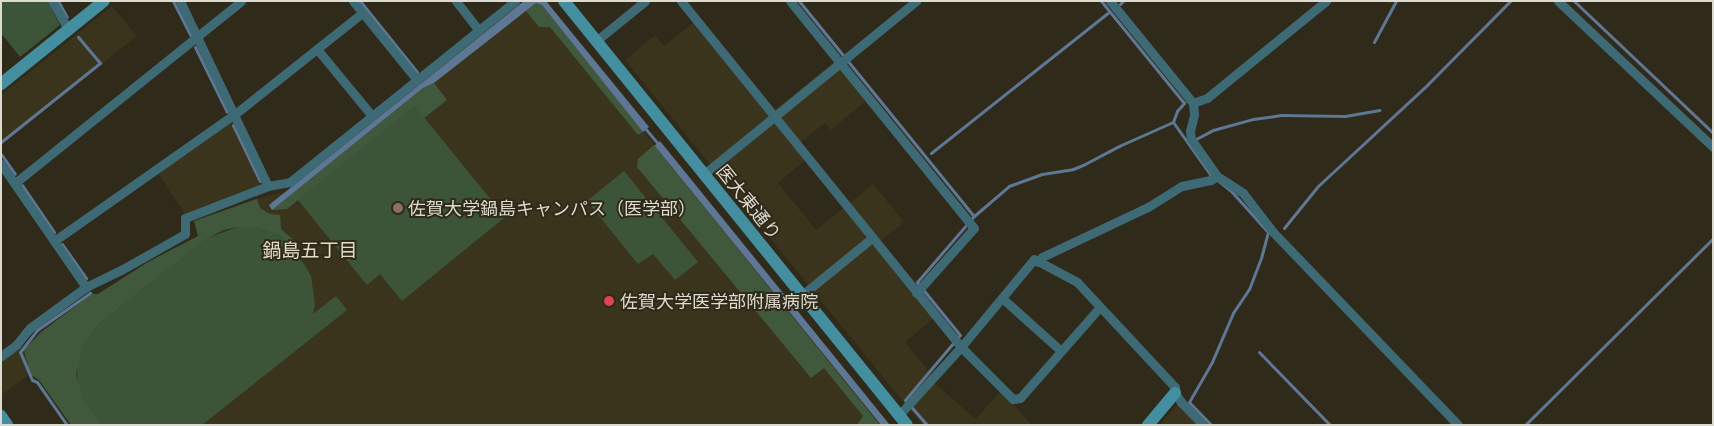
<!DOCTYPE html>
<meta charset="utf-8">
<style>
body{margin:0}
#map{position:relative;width:1714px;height:426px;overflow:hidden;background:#2f2a19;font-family:"Golos Text","Noto Sans JP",sans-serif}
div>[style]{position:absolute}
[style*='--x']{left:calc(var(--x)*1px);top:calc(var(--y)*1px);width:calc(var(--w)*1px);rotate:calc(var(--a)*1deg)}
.built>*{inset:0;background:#3b341c}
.green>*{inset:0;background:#3c5539}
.forest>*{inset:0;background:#40593d}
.water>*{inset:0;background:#5e7795;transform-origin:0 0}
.stream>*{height:3px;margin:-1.5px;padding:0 1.5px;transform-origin:1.5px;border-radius:1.5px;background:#5e7795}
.street>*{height:9px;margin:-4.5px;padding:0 4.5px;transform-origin:4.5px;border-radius:4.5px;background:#3e6a75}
.secondary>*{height:12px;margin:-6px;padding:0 6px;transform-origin:6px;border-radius:6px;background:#438e9f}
.dots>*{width:14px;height:14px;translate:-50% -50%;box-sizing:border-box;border:2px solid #2f2a19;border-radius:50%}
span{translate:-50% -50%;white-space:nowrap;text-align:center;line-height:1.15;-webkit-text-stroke:4px #2f2a19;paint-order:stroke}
.street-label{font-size:18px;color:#dddacf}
.poi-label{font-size:18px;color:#dddacf}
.left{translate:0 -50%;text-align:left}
.neighbourhood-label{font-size:19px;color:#e2dcc6}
.frame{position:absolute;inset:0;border:2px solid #dddacf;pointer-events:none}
</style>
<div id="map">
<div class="built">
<i style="clip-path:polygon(536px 3px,542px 5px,880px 425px,71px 425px,39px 380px,30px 374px,1px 395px,1px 361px,16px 351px,24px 350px,41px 332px,92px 294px,98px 294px,152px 261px,198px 236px,194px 221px,257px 199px,299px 188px,423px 88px,434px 83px)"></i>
<i style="clip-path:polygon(112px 6px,137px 36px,1px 143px,1px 95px)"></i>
<i style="clip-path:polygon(693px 23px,768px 115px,834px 62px,866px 101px,831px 130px,825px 123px,795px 147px,805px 160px,778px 183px,816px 230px,873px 184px,904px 222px,875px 245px,934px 318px,905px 342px,929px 372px,934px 383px,976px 419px,1001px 391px,1032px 425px,923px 425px,910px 410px,625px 60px,655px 35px,664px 46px)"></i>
<i style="clip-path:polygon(233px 121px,263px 184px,185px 214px,158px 173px)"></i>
<i style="clip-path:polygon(1178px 403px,1198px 425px,1160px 425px)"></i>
</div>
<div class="green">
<i style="clip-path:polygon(1px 1px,47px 1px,60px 25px,20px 57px,1px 33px)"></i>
<i style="clip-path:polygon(414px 105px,505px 217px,402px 301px,380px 274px,367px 285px,298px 200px)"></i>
<i style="clip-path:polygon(624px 171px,698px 262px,675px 280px,653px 254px,638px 264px,587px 201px)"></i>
<i style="clip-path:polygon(238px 227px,254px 227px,281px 236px,304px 264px,311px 276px,315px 305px,313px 314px,336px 296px,347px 310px,202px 425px,102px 425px,84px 401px,78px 388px,77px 361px,82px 347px,101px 322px,208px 238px)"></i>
</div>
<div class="forest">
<i style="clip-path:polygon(536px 3px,542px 5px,643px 132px,638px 135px,550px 27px,539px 27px,526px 11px)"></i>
<i style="clip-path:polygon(434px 83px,447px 100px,424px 118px,414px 106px,287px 209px,272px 210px,423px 88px)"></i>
<i style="clip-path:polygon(654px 145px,880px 425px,857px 425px,863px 416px,824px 368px,811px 378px,637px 167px,638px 159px)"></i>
<i style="clip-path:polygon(257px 199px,260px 208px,270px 214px,280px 215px,281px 229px,298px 244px,291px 248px,281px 236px,254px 227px,238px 227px,223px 230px,208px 238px,101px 322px,82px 347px,76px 374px,84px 401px,102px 425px,71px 425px,39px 380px,30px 374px,24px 350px,41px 332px,92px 294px,98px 294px,148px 262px,198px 236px,194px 221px)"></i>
</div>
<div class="water">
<i style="clip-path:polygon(524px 1px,546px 1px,649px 127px,643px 132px,542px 5px,536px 3px,434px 83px,423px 88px,272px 210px,269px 205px)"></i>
<i style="left:660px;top:141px;width:365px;height:7px;rotate:51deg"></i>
</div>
<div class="stream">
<i style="--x:58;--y:1;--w:18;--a:61"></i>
<i style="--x:173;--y:1;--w:38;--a:63"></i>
<i style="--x:360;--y:1;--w:91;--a:51.2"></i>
<i style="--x:799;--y:1;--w:277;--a:50.9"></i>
<i style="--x:1574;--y:1;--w:192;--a:43.5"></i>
<i style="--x:1120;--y:4;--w:4;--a:-45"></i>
<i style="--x:1374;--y:42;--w:47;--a:-61.8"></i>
<i style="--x:195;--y:47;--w:72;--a:63.8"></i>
<i style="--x:1173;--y:122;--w:64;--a:54.6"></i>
<i style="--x:1210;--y:174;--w:28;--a:39"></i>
<i style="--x:1232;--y:192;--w:54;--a:48"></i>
<i style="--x:1268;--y:232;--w:27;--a:105"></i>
<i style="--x:1261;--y:258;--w:33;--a:111"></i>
<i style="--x:1249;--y:289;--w:29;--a:124"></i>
<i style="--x:1233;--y:313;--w:53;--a:113.2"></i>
<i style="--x:1212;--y:362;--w:46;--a:119.9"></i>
<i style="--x:1189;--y:402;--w:32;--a:46"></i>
<i style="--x:233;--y:125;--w:62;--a:64.3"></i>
<i style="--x:644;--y:127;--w:23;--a:50"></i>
<i style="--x:1196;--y:139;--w:19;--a:-28"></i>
<i style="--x:1213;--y:130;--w:41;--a:-15.4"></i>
<i style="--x:1253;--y:119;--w:27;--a:-8"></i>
<i style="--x:1280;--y:115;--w:65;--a:0.9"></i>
<i style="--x:1345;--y:116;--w:35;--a:-10"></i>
<i style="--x:1;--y:142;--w:127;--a:-38.6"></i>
<i style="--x:100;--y:63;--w:34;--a:-130"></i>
<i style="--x:931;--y:153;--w:227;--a:-38.4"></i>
<i style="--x:1;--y:154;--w:24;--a:55"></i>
<i style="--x:22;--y:185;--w:57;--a:55.8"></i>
<i style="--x:1284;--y:228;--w:54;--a:-51"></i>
<i style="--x:1318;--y:186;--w:150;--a:-42.8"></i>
<i style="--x:1428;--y:84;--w:117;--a:-45.3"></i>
<i style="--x:62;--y:244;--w:42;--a:54.8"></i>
<i style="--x:1259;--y:352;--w:102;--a:45.8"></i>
<i style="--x:67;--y:425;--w:52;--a:-124.9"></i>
<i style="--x:37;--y:382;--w:5;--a:-158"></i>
<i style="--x:32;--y:380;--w:30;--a:-113"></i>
<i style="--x:20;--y:352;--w:28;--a:-52"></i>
<i style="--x:37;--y:330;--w:65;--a:-34.9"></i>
<i style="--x:927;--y:425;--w:33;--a:-131"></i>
<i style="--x:905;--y:400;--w:85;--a:-49.8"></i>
<i style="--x:960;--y:335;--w:68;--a:-129.1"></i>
<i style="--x:917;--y:282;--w:87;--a:-49.2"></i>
<i style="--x:974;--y:216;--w:46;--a:-40.6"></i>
<i style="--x:1009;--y:186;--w:35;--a:-20"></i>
<i style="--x:1042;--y:174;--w:31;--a:-9"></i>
<i style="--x:1073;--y:169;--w:11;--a:-22"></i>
<i style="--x:1083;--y:165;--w:41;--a:-27.8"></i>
<i style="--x:1119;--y:146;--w:59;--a:-24"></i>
<i style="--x:1173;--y:122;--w:12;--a:-70"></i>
<i style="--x:1177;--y:111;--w:11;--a:-49"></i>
<i style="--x:1184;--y:103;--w:132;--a:-129.1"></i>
<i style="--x:1525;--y:425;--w:265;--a:-44.8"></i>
</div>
<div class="street">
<i style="--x:52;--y:1;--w:34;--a:60"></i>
<i style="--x:180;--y:1;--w:205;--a:64.6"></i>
<i style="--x:353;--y:1;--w:102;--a:51"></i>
<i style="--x:456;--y:1;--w:37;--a:52"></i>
<i style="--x:681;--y:1;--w:445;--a:51"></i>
<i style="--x:961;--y:347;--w:74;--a:45"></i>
<i style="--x:1013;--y:399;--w:7;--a:-8"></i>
<i style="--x:1020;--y:398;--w:121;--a:-48.7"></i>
<i style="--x:790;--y:1;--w:292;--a:51"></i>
<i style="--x:974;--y:228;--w:87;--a:131.7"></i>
<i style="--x:1110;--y:1;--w:132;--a:50.9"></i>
<i style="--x:1193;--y:103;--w:12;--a:85"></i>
<i style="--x:1194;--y:115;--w:16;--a:104"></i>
<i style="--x:1190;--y:131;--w:8;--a:83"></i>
<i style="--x:1191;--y:139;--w:45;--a:54.9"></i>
<i style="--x:1217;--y:176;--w:31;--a:33"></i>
<i style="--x:1243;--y:193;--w:49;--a:52.4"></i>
<i style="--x:1273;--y:232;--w:267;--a:46.2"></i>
<i style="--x:1558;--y:1;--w:213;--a:43.3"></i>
<i style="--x:596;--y:41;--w:63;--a:-39.2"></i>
<i style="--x:317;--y:49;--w:87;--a:50.6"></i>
<i style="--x:1193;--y:103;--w:15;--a:-20"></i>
<i style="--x:1207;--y:98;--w:154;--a:-39.2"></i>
<i style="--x:1;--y:164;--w:150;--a:55.4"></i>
<i style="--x:704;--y:174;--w:274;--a:-39.2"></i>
<i style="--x:15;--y:183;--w:290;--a:-38.8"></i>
<i style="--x:54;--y:241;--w:221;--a:-35.1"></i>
<i style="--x:235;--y:114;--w:162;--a:-38.5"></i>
<i style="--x:1038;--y:262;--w:6;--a:-51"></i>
<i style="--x:1042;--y:257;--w:117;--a:-25.3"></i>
<i style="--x:1148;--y:207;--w:40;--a:-32"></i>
<i style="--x:1182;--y:186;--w:30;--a:-12"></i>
<i style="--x:1211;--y:180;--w:7;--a:-34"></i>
<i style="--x:802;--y:295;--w:90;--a:-39.2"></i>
<i style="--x:1002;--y:298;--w:79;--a:41.9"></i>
<i style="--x:1;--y:356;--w:19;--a:-36"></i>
<i style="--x:16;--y:345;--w:22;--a:-51"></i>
<i style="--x:30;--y:328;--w:69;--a:-36.2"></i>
<i style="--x:86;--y:287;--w:39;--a:-26"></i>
<i style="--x:121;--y:270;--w:73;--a:-29.4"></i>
<i style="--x:185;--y:234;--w:16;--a:-90"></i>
<i style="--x:185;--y:218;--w:89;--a:-21.1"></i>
<i style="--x:268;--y:186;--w:22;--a:-10"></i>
<i style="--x:290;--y:182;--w:289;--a:-38.8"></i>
<i style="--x:899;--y:415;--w:92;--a:-47.6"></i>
<i style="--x:961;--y:347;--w:114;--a:-50.3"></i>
<i style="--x:1034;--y:259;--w:49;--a:28.1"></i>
<i style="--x:1077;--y:282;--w:144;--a:47"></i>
<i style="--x:1175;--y:387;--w:6;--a:90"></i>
<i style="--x:1175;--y:393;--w:11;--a:56"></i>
<i style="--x:1181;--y:402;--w:32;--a:46"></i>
</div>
<div class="secondary">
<i style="--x:564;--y:1;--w:545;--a:51.03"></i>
<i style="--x:1;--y:84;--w:132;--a:-38.9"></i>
<i style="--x:1;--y:416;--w:11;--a:56"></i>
<i style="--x:1148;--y:425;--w:42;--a:-49.8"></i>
</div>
<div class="dots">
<i style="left:398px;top:208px;background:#8d6e63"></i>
<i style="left:609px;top:301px;background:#e0444e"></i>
</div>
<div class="street-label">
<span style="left:749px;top:202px;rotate:51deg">医大東通り</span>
</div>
<div class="poi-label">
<span class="left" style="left:408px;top:208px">佐賀大学鍋島キャンパス（医学部）</span>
<span class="left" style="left:620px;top:301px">佐賀大学医学部附属病院</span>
</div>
<div class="neighbourhood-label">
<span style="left:310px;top:250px">鍋島五丁目</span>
</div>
<div class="frame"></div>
</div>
